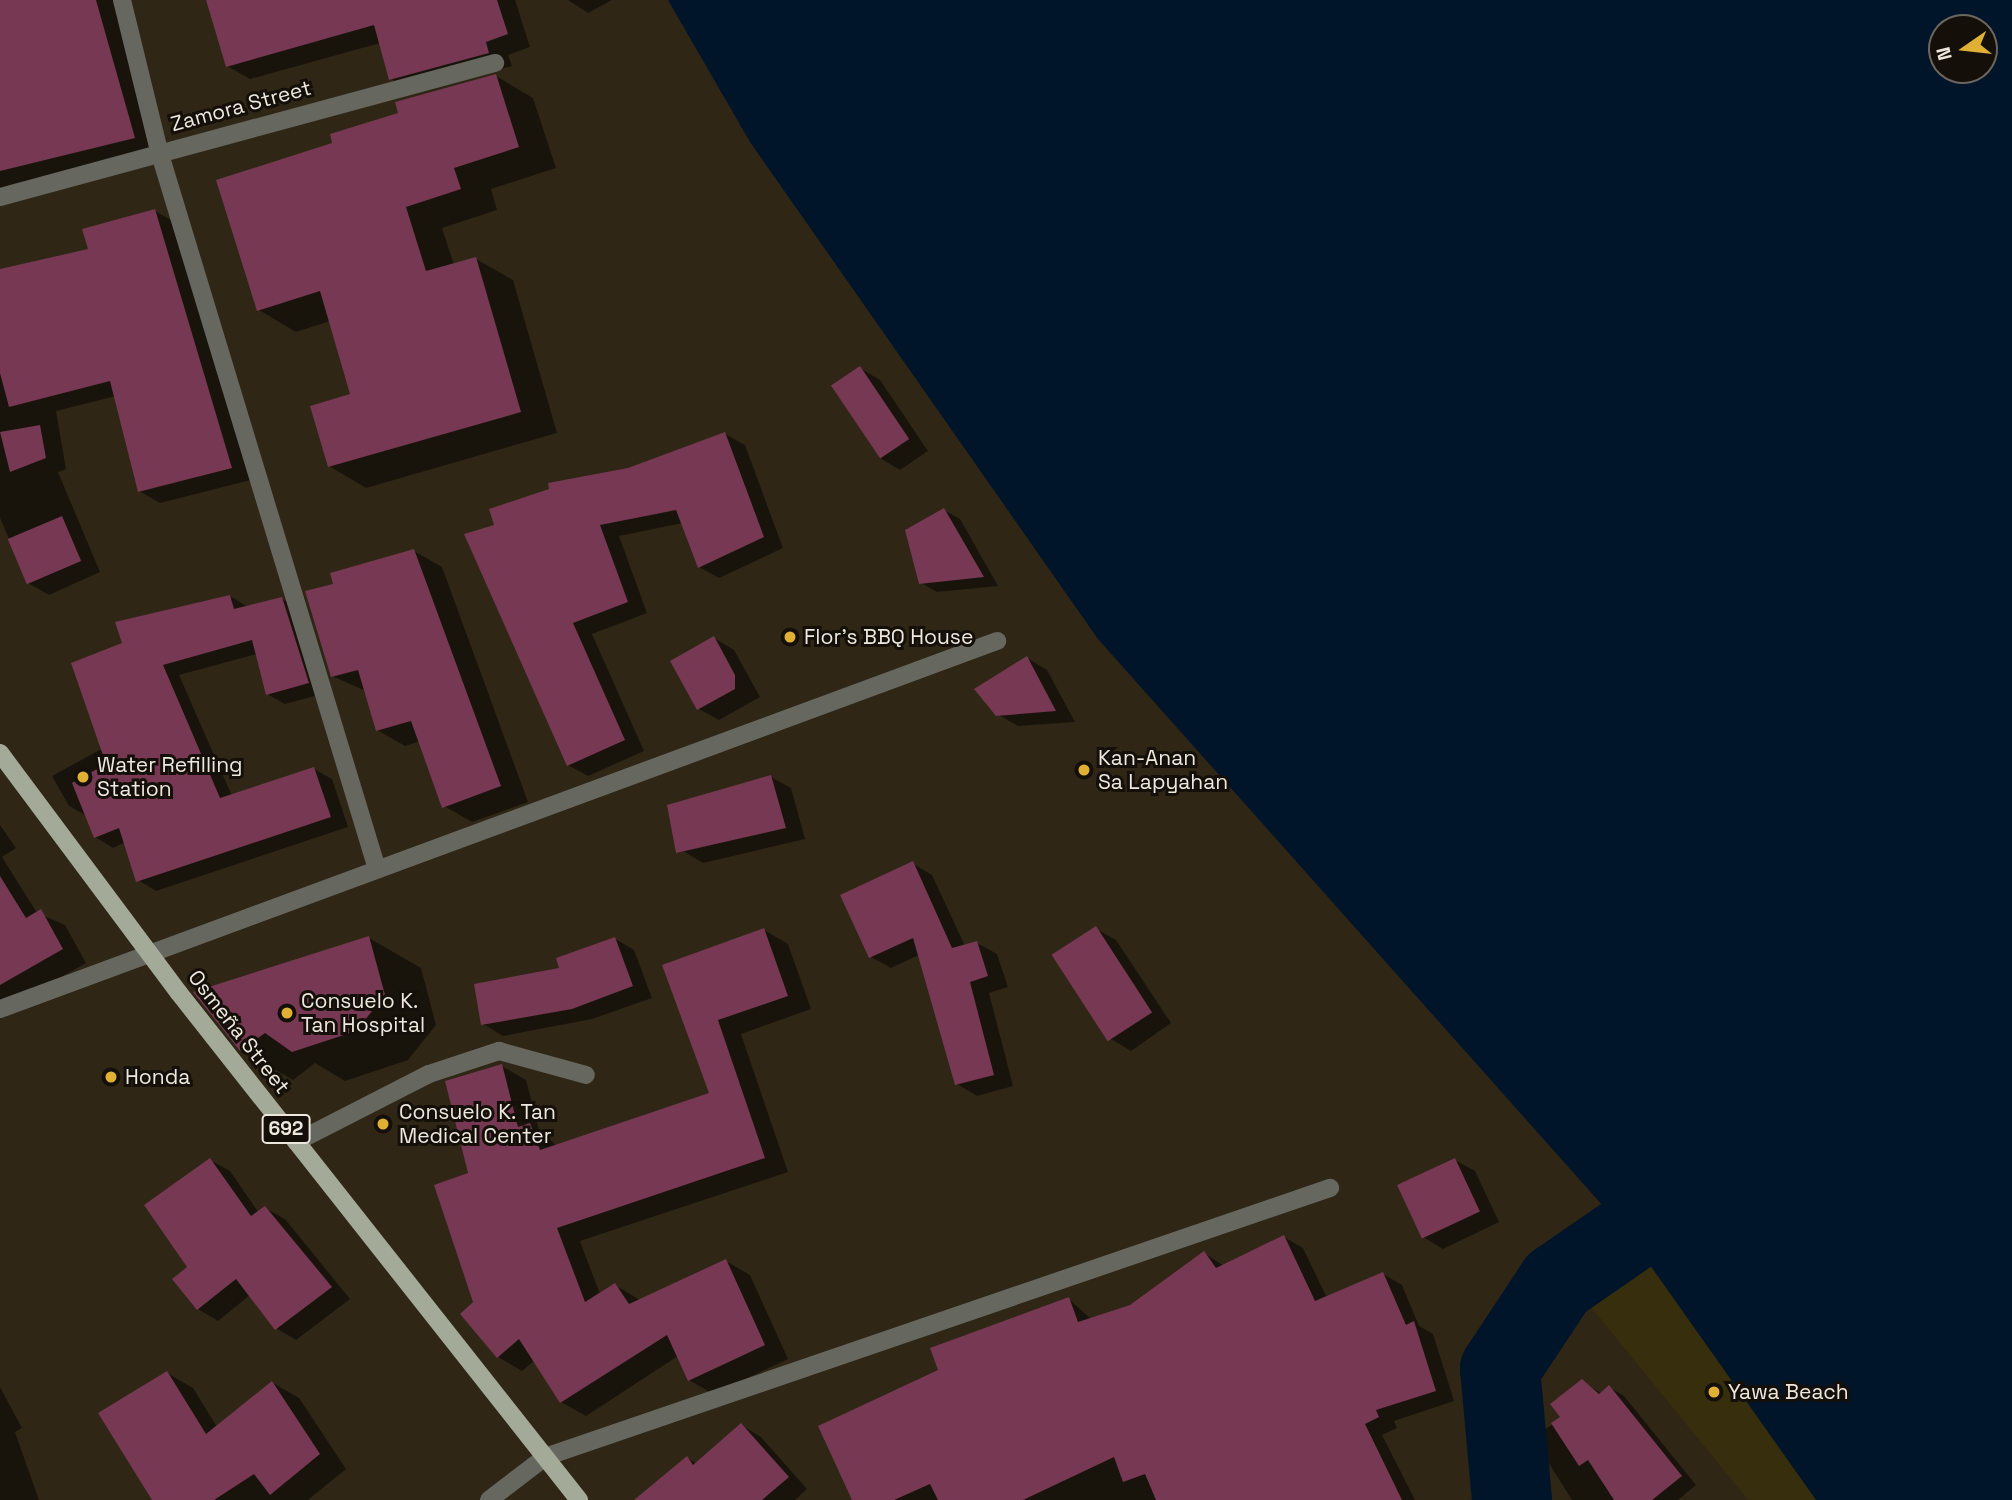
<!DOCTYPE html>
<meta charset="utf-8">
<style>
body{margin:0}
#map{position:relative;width:2012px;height:1500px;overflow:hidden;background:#2f2616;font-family:"Space Grotesk",sans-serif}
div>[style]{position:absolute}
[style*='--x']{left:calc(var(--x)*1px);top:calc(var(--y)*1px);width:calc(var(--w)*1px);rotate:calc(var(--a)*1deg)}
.sand>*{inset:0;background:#372e0e}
.water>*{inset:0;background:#00152a}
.shadow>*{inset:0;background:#0007}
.river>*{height:80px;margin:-40px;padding:0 40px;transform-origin:40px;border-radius:40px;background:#00152a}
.building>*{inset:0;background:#763852;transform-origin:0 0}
.minor>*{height:18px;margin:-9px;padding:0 9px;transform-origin:9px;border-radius:9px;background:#666860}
.major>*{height:18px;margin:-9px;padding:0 9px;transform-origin:9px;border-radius:9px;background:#a4aa98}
.dots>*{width:19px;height:19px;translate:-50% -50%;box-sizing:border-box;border:4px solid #141009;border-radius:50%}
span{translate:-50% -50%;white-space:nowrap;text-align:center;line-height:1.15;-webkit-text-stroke:6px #141009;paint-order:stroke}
.shield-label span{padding:2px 5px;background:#141009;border:2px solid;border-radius:5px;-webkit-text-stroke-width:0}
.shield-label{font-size:19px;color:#ede7dd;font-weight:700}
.street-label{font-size:21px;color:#ede7dd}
.poi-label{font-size:21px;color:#ede7dd}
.left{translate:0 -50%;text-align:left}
.north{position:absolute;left:1928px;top:14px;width:70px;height:70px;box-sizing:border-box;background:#141009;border:2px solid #6b665e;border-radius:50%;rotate:256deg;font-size:19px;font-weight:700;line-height:28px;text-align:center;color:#ede7dd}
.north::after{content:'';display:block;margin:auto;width:24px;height:32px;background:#dfb033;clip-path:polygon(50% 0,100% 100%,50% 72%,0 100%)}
</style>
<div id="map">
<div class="sand">
<i style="clip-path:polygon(1657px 1244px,1848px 1500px,1748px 1500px,1573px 1285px)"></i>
</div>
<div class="water">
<i style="clip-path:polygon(evenodd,668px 0,2012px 0,2012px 1500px,1816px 1500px,1628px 1234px,1098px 639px,750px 142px,668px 0,1942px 28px,1984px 28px,1984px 70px,1942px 70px,1942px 28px)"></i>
</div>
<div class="shadow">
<i style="clip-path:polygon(0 0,116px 0,155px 149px,0 188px)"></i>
<i style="clip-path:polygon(208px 0,515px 0,530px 47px,508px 55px,512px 66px,414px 92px,391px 79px,380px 43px,250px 79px,227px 66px)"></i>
<i style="clip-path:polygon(568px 0,612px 0,588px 13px)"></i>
<i style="clip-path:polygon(496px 76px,533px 98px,556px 168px,491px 189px,497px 210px,442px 228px,454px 265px,476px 259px,513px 280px,557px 433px,366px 488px,329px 466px,352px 395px,330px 321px,296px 332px,259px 310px,335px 144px)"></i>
<i style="clip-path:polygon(155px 211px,176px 223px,251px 480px,160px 503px,139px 491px,116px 396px,56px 411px,66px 469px,58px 472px,100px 572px,49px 595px,28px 583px,0 518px,0 270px,90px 250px)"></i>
<i style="clip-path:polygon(860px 368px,880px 380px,928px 451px,900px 470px,880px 458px)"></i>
<i style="clip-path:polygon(725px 434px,745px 445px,783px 548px,719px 578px,699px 567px,683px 523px,619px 536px,647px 613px,592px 634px,644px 751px,588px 776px,568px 765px,496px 526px)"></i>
<i style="clip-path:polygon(944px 510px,960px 519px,998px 586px,937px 592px,921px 583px)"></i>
<i style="clip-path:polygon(414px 551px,442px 567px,528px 802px,472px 822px,444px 806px,421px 741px,405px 746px,377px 730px,366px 691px,332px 676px)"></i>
<i style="clip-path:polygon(230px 596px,248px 607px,282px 599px,300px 609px,326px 693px,285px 704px,267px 694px,257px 654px,179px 675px,232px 796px,314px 769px,332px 779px,348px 827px,156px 891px,138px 880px,126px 842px,113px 848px,95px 837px,87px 816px,69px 806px,52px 776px,105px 747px,124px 644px,117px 623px)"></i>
<i style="clip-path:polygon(714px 638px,734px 650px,760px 697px,719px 720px,699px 709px)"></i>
<i style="clip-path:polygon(1027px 658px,1047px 670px,1075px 722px,1018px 726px,997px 714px)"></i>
<i style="clip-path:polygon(771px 777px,791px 788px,805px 839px,703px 863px,683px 851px)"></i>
<i style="clip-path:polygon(0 825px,16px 848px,2px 857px,37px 913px,65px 925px,86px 963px,0 1012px)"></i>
<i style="clip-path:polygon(912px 863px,932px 875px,965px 946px,977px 943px,997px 954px,1008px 987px,989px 993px,1013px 1086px,977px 1096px,957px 1084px,919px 955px,891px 968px,871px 957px)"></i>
<i style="clip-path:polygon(1096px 929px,1116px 940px,1171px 1023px,1131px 1051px,1111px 1039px,1055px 956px)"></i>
<i style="clip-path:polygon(764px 930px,788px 944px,811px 1009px,741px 1034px,788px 1172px,580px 1241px,600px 1294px,615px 1285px,640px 1300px,726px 1261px,750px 1275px,788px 1359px,713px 1394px,689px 1380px,678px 1356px,586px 1416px,561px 1402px,535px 1360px,522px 1371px,498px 1357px,475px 1303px,471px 1174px,502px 1066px,526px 1080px,539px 1130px,557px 1146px,711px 1094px,664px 966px)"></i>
<i style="clip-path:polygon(369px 938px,421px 968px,436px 1025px,408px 1060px,345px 1081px,315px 1063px,293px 1080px,241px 1050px)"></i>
<i style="clip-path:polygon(614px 938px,634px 950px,652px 998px,592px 1019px,503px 1036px,483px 1024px)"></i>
<i style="clip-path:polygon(210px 1160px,230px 1171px,259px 1213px,265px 1208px,285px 1219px,350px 1299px,296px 1340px,276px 1328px,250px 1295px,218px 1321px,198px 1309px)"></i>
<i style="clip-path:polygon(1455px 1160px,1475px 1171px,1499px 1222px,1443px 1249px,1423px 1237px)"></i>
<i style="clip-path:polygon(1284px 1237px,1303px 1248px,1327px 1298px,1383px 1274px,1402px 1285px,1419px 1326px,1433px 1334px,1454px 1401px,1394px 1421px,1397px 1428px,1382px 1435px,1415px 1500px,854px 1500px,941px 1371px,1069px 1299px,1091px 1319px,1131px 1306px,1204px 1253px,1224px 1266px)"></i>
<i style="clip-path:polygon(167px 1373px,193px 1388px,217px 1427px,273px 1383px,299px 1398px,346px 1469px,308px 1500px,155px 1500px)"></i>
<i style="clip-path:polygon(1582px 1381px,1602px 1394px,1609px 1387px,1624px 1396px,1696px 1485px,1678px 1500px,1572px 1500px,1533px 1438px,1563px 1417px)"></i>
<i style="clip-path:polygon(0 1387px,22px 1428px,15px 1432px,39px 1500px,0 1500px)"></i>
<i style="clip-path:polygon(741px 1425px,761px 1437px,807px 1489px,795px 1500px,647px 1500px,687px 1458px,697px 1464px)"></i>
</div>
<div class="river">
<i style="--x:1512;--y:1500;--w:132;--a:-95.2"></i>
<i style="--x:1500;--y:1369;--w:103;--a:-56.5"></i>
<i style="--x:1557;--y:1283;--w:86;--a:-34.6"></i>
</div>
<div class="building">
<i style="clip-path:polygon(0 0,96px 0,135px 138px,0 171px)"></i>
<i style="clip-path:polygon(206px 0,497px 0,508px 34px,486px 42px,489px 53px,389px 80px,374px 25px,226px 67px)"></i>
<i style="clip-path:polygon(496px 74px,519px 147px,454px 168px,461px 189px,406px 207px,426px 271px,476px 257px,521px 412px,328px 467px,310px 406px,350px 394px,320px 291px,257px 311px,216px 180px,332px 143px,330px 134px,398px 113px,395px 102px)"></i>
<i style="clip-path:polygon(155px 209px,232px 468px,138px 492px,110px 381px,9px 407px,0 373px,0 269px,88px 249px,82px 229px)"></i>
<i style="left:860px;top:366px;width:88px;height:35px;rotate:56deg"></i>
<i style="clip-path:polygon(40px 425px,46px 458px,10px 472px,0 432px)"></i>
<i style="clip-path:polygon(725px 432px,764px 537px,698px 568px,676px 510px,600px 525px,628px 602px,573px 623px,625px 740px,567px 766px,464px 534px,494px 525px,489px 509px,549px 489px,548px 483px,628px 468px)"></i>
<i style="clip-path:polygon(944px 508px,984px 577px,919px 584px,905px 530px)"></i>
<i style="left:62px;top:516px;width:49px;height:59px;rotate:67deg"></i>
<i style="clip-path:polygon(414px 549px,501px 786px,442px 808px,411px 721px,376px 731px,358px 670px,331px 677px,305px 591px,333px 584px,330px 573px)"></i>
<i style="clip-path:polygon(230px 595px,234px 609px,282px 597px,309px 683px,266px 695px,252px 640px,163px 665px,220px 798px,314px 767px,331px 817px,136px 882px,119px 828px,94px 838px,72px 783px,106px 764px,71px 663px,122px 643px,115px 622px)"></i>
<i style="clip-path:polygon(714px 636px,735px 675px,735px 689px,697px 710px,670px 661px)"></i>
<i style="clip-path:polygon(1027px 656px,1056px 711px,996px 716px,974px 689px)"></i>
<i style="clip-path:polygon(771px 775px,786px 828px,676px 853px,667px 805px)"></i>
<i style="clip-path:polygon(913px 861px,952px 948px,977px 941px,988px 976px,970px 982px,994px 1075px,955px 1085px,913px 938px,869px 958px,840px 895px)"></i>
<i style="clip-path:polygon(0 876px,26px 918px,41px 909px,63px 949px,0 985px)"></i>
<i style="left:1096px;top:926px;width:103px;height:53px;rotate:57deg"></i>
<i style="clip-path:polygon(764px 928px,788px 996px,718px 1020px,765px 1158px,557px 1228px,585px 1302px,615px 1283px,629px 1304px,726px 1259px,765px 1345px,688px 1381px,667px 1335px,560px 1403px,519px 1339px,497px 1358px,460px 1314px,473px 1302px,434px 1185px,468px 1173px,445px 1081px,502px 1064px,518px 1127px,530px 1123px,540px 1150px,709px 1093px,662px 965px)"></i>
<i style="clip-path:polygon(369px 936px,385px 995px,356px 1031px,292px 1052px,265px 1033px,240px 1051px,193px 992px)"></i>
<i style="clip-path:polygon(615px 937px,633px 986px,572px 1009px,481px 1025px,474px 984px,559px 968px,556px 958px)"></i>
<i style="clip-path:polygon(210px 1158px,251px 1216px,265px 1206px,332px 1287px,275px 1330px,236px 1279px,197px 1310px,172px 1279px,187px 1267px,144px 1205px)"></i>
<i style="left:1455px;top:1158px;width:59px;height:64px;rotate:65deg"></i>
<i style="clip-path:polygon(1284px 1235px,1315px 1301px,1383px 1272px,1406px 1325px,1414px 1321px,1436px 1391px,1376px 1410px,1379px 1417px,1365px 1424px,1402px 1500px,1156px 1500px,1145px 1474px,1123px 1482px,1114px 1457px,1023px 1500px,938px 1500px,930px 1484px,894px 1500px,852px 1500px,818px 1426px,938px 1370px,930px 1348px,1069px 1297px,1078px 1322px,1130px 1305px,1204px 1251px,1216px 1268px)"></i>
<i style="clip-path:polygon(167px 1371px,206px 1434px,272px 1381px,320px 1454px,270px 1495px,254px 1474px,214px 1500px,152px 1500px,98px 1413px)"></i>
<i style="clip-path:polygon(1582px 1379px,1599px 1394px,1609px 1385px,1682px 1476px,1652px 1500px,1614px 1500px,1588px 1460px,1579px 1466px,1551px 1423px,1560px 1417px,1550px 1404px)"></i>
<i style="clip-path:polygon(741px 1423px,789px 1477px,762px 1500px,634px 1500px,687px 1456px,693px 1465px)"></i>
</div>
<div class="minor">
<i style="--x:122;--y:0;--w:155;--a:76.2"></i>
<i style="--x:159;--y:151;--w:750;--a:73.11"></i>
<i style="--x:0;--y:197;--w:513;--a:-15.15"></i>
<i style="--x:0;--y:1009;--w:1063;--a:-20.26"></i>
<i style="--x:296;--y:1142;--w:149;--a:-27.1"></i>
<i style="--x:429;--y:1074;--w:74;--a:-18.2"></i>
<i style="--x:499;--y:1051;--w:90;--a:15.4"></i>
<i style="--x:489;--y:1500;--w:71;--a:-37.5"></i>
<i style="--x:545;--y:1457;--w:830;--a:-18.92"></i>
</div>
<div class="major">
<i style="--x:0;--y:753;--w:299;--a:53.3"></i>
<i style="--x:179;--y:993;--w:646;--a:51.73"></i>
</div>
<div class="dots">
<i style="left:790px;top:637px;background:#dfb033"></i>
<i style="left:1084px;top:770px;background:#dfb033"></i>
<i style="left:83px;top:777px;background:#dfb033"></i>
<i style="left:287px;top:1013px;background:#dfb033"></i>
<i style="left:111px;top:1077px;background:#dfb033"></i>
<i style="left:383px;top:1124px;background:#dfb033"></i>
<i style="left:1714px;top:1392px;background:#dfb033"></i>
</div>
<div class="shield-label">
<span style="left:286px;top:1129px">692</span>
</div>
<div class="street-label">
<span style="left:241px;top:106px;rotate:-15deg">Zamora Street</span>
<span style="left:239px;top:1032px;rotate:52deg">Osmeña Street</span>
</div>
<div class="poi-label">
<span class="left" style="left:804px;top:637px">Flor's BBQ House</span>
<span class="left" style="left:1098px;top:770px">Kan-Anan<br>Sa Lapyahan</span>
<span class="left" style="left:97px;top:777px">Water Refilling<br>Station</span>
<span class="left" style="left:301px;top:1013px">Consuelo K.<br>Tan Hospital</span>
<span class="left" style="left:125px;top:1077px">Honda</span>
<span class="left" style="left:399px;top:1124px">Consuelo K. Tan<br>Medical Center</span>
<span class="left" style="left:1728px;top:1392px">Yawa Beach</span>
</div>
<div class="north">N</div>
</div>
